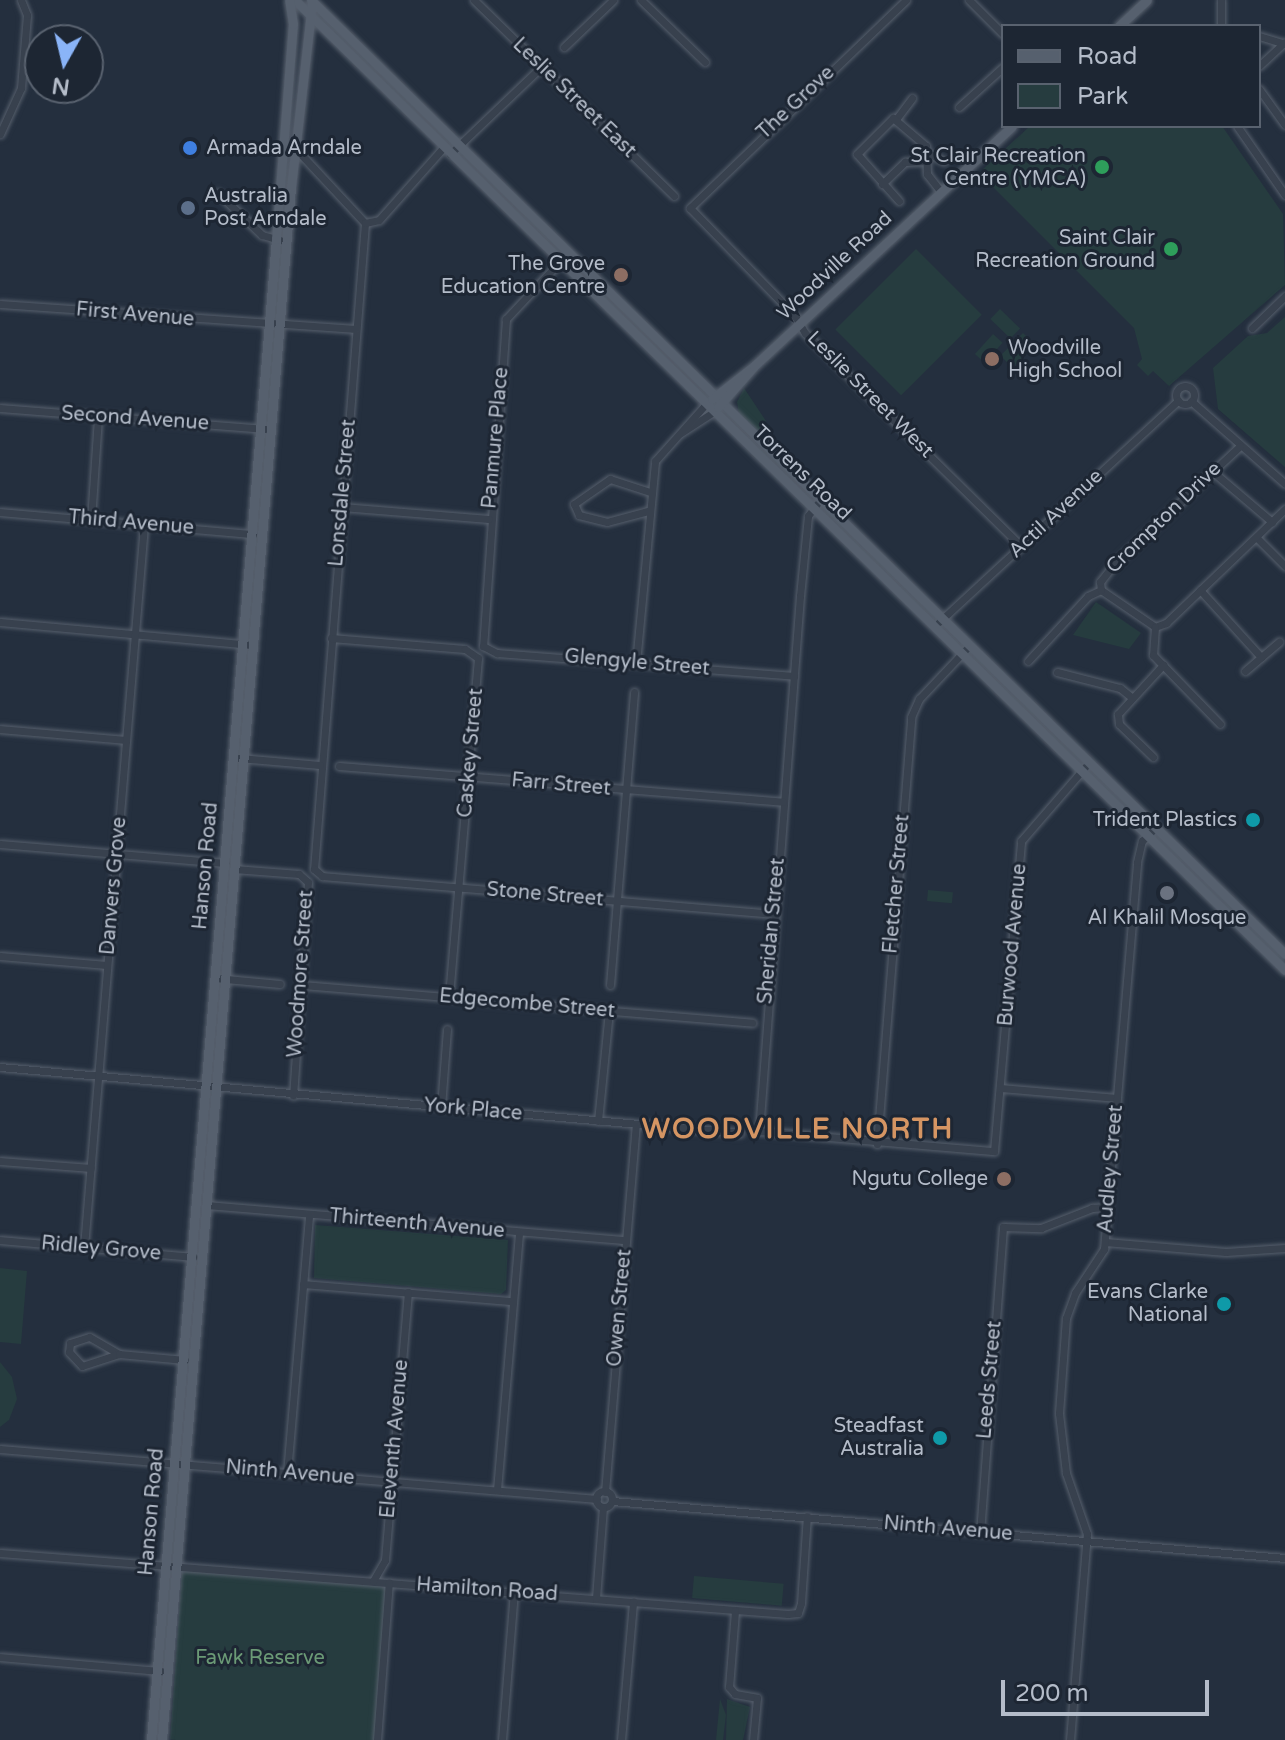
<!DOCTYPE html>
<style>
body{margin:0}
#map{position:relative;width:1285px;height:1740px;overflow:hidden;background:#242f3e;font-family:"Varela Round",sans-serif}
div>[style]{position:absolute}
[style*='--x']{left:calc(var(--x)*1px);top:calc(var(--y)*1px);width:calc(var(--w)*1px);rotate:calc(var(--a)*1deg)}
.green>*{inset:0;background:#263c3f;transform-origin:0 0}
.roads{filter:drop-shadow(0 0 2px #565f6c) drop-shadow(0 0 2px #565f6c)}
.minor>*{height:7px;margin:-3.5px;padding:0 3.5px;transform-origin:3.5px;border-radius:3.5px;background:#38414e}
.minor>.ring{margin:-3.5px;padding:0;box-sizing:content-box;background:none;border:7px solid #38414e;border-radius:50%}
.major>*{height:9px;margin:-4.5px;padding:0 4.5px;transform-origin:4.5px;border-radius:4.5px;background:#56606e}
.dots>*{width:22px;height:22px;translate:-50% -50%;box-sizing:border-box;border:4px solid #1d2633;border-radius:50%}
span{translate:-50% -50%;white-space:nowrap;text-align:center;line-height:1.15;-webkit-text-stroke:6px #1d2633;paint-order:stroke}
.street-label{font-size:20px;color:#b4bcc9}
.poi-label{font-size:20px;color:#b4bcc9}
.left{translate:0 -50%;text-align:left}
.right{translate:-100% -50%;text-align:right}
.park-label{font-size:20px;color:#6b9a76}
.district-label{font-size:28px;color:#d59563;font-weight:700;letter-spacing:2px}
.legend{position:absolute;left:1001px;top:24px;width:260px;height:104px;box-sizing:border-box;background:#1d2633;border:2px solid #59626f;margin:0;padding:10px 14px;list-style:none;font-size:24px;color:#b4bcc9}
.legend li{display:flex;align-items:center;gap:16px;height:40px}
.legend b{width:40px;border:2px solid #59626f}
.north{position:absolute;left:24px;top:24px;width:80px;height:80px;box-sizing:border-box;background:#1d2633;border:2px solid #59626f;border-radius:50%;rotate:188deg;font-size:22px;font-weight:700;line-height:32px;text-align:center;color:#b4bcc9}
.north::after{content:'';display:block;margin:auto;width:28px;height:36px;background:#8ab4f8;clip-path:polygon(50% 0,100% 100%,50% 72%,0 100%)}
.scale{position:absolute;left:1001px;top:1680px;width:208px;height:36px;box-sizing:border-box;border:4px solid #b4bcc9;border-top:0;padding-left:10px;font-size:24px;line-height:28px;white-space:nowrap;color:#b4bcc9;-webkit-text-stroke:6px #1d2633;paint-order:stroke}
</style>
<div id="map">
<div class="green">
<i style="clip-path:polygon(1030px 126px,1222px 126px,1283px 214px,1285px 285px,1169px 386px,1153px 371px,1148px 376px,1137px 365px,1142px 359px,1134px 328px,979px 173px)"></i>
<i style="left:916px;top:249px;width:93px;height:114px;rotate:45deg"></i>
<i style="left:1000px;top:309px;width:28px;height:14px;rotate:44deg"></i>
<i style="clip-path:polygon(1285px 317px,1285px 467px,1218px 409px,1213px 368px,1248px 336px,1267px 333px)"></i>
<i style="left:1023px;top:333px;width:17px;height:32px;rotate:45deg"></i>
<i style="left:993px;top:334px;width:13px;height:27px;rotate:42deg"></i>
<i style="clip-path:polygon(744px 388px,766px 421px,757px 432px,739px 414px,737px 402px)"></i>
<i style="clip-path:polygon(1096px 602px,1141px 633px,1129px 649px,1073px 635px)"></i>
<i style="left:928px;top:890px;width:25px;height:11px;rotate:5deg"></i>
<i style="clip-path:polygon(315px 1225px,508px 1240px,506px 1290px,501px 1294px,314px 1278px)"></i>
<i style="clip-path:polygon(0 1268px,27px 1271px,21px 1344px,0 1342px)"></i>
<i style="clip-path:polygon(0 1362px,12px 1377px,17px 1399px,9px 1420px,0 1427px)"></i>
<i style="left:182px;top:1569px;width:205px;height:171px;rotate:4deg"></i>
<i style="left:694px;top:1576px;width:90px;height:22px;rotate:5deg"></i>
<i style="clip-path:polygon(720px 1699px,726px 1715px,723px 1740px,716px 1740px)"></i>
<i style="clip-path:polygon(727px 1699px,750px 1707px,743px 1740px,726px 1740px)"></i>
</div>
<div class="roads">
<div class="minor">
<i style="--x:474;--y:0;--w:280;--a:44.4"></i>
<i style="--x:641;--y:0;--w:89;--a:44.1"></i>
<i style="--x:906;--y:0;--w:300;--a:136.1"></i>
<i style="--x:690;--y:208;--w:151;--a:45.8"></i>
<i style="--x:795;--y:316;--w:20;--a:60"></i>
<i style="--x:805;--y:333;--w:303;--a:44.6"></i>
<i style="--x:969;--y:0;--w:48;--a:45"></i>
<i style="--x:1221;--y:26;--w:26;--a:-90"></i>
<i style="--x:1259;--y:36;--w:27;--a:17"></i>
<i style="--x:564;--y:47;--w:68;--a:-43.8"></i>
<i style="--x:1259;--y:66;--w:34;--a:-43"></i>
<i style="--x:1259;--y:89;--w:44;--a:54.2"></i>
<i style="--x:959;--y:107;--w:59;--a:-42.3"></i>
<i style="--x:897;--y:118;--w:25;--a:-53"></i>
<i style="--x:1237;--y:126;--w:84;--a:55.2"></i>
<i style="--x:0;--y:134;--w:51;--a:-65.5"></i>
<i style="--x:21;--y:88;--w:73;--a:-85.3"></i>
<i style="--x:27;--y:15;--w:16;--a:-112"></i>
<i style="--x:295;--y:148;--w:103;--a:47"></i>
<i style="--x:926;--y:152;--w:20;--a:27"></i>
<i style="--x:450;--y:154;--w:127;--a:-43.7"></i>
<i style="--x:882;--y:184;--w:32;--a:-44"></i>
<i style="--x:905;--y:162;--w:21;--a:-3"></i>
<i style="--x:218;--y:193;--w:61;--a:43.7"></i>
<i style="--x:262;--y:235;--w:19;--a:16"></i>
<i style="--x:899;--y:201;--w:63;--a:-131.8"></i>
<i style="--x:857;--y:154;--w:51;--a:-45"></i>
<i style="--x:893;--y:118;--w:43;--a:40.3"></i>
<i style="--x:926;--y:146;--w:28;--a:88"></i>
<i style="--x:927;--y:174;--w:23;--a:52"></i>
<i style="--x:365;--y:223;--w:648;--a:94.51"></i>
<i style="--x:314;--y:869;--w:11;--a:41"></i>
<i style="--x:322;--y:876;--w:454;--a:4.8"></i>
<i style="--x:365;--y:223;--w:14;--a:-12"></i>
<i style="--x:379;--y:220;--w:96;--a:-48.4"></i>
<i style="--x:568;--y:253;--w:91;--a:133.2"></i>
<i style="--x:506;--y:319;--w:328;--a:94"></i>
<i style="--x:483;--y:646;--w:16;--a:27"></i>
<i style="--x:497;--y:653;--w:298;--a:4.4"></i>
<i style="--x:0;--y:304;--w:357;--a:4"></i>
<i style="--x:1252;--y:328;--w:46;--a:-44.1"></i>
<i class="ring" style="left:1176px;top:386px;width:11px;height:11px"></i>
<i style="--x:1191;--y:401;--w:125;--a:41.4"></i>
<i style="--x:0;--y:408;--w:266;--a:4.5"></i>
<i style="--x:681;--y:433;--w:38;--a:-33"></i>
<i style="--x:1212;--y:471;--w:79;--a:40.4"></i>
<i style="--x:817;--y:504;--w:15;--a:127"></i>
<i style="--x:808;--y:516;--w:80;--a:95.7"></i>
<i style="--x:800;--y:596;--w:537;--a:94.38"></i>
<i style="--x:759;--y:1131;--w:236;--a:4.9"></i>
<i style="--x:994;--y:1151;--w:311;--a:-85"></i>
<i style="--x:1021;--y:841;--w:98;--a:-49.1"></i>
<i style="--x:342;--y:507;--w:147;--a:4.7"></i>
<i style="--x:648;--y:511;--w:42;--a:165"></i>
<i style="--x:607;--y:522;--w:29;--a:-166"></i>
<i style="--x:579;--y:515;--w:12;--a:-114"></i>
<i style="--x:574;--y:504;--w:44;--a:-34.8"></i>
<i style="--x:610;--y:479;--w:42;--a:18"></i>
<i style="--x:0;--y:512;--w:254;--a:5"></i>
<i style="--x:91;--y:520;--w:103;--a:-86.1"></i>
<i style="--x:1257;--y:538;--w:40;--a:45"></i>
<i style="--x:1101;--y:590;--w:65;--a:34.4"></i>
<i style="--x:1200;--y:590;--w:91;--a:47.7"></i>
<i style="--x:0;--y:622;--w:253;--a:5.2"></i>
<i style="--x:939;--y:622;--w:326;--a:-42.8"></i>
<i style="--x:1155;--y:627;--w:12;--a:-20"></i>
<i style="--x:1166;--y:623;--w:165;--a:-43.8"></i>
<i style="--x:1155;--y:627;--w:28;--a:94"></i>
<i style="--x:1153;--y:655;--w:96;--a:45.8"></i>
<i style="--x:331;--y:638;--w:134;--a:4.7"></i>
<i style="--x:465;--y:649;--w:16;--a:35"></i>
<i style="--x:478;--y:658;--w:340;--a:94.9"></i>
<i style="--x:1028;--y:661;--w:88;--a:-47.3"></i>
<i style="--x:1088;--y:596;--w:14;--a:-25"></i>
<i style="--x:1101;--y:590;--w:8;--a:-97"></i>
<i style="--x:1100;--y:582;--w:24;--a:-52"></i>
<i style="--x:1115;--y:563;--w:171;--a:-43.1"></i>
<i style="--x:636;--y:663;--w:203;--a:-84.6"></i>
<i style="--x:655;--y:461;--w:76;--a:-48.2"></i>
<i style="--x:1245;--y:671;--w:45;--a:-40.5"></i>
<i style="--x:1057;--y:672;--w:65;--a:14.3"></i>
<i style="--x:1120;--y:688;--w:14;--a:39"></i>
<i style="--x:0;--y:729;--w:126;--a:5"></i>
<i style="--x:1153;--y:757;--w:47;--a:-135.9"></i>
<i style="--x:1119;--y:724;--w:10;--a:-96"></i>
<i style="--x:1118;--y:714;--w:67;--a:-47.4"></i>
<i style="--x:239;--y:758;--w:81;--a:4.9"></i>
<i style="--x:339;--y:766;--w:445;--a:4.6"></i>
<i style="--x:0;--y:844;--w:226;--a:4.8"></i>
<i style="--x:234;--y:869;--w:65;--a:4.4"></i>
<i style="--x:299;--y:874;--w:12;--a:42"></i>
<i style="--x:308;--y:882;--w:214;--a:94"></i>
<i style="--x:0;--y:956;--w:107;--a:4.8"></i>
<i style="--x:215;--y:978;--w:65;--a:5.3"></i>
<i style="--x:303;--y:985;--w:451;--a:4.8"></i>
<i style="--x:610;--y:985;--w:294;--a:-85.3"></i>
<i style="--x:0;--y:1067;--w:743;--a:5.1"></i>
<i style="--x:1001;--y:1088;--w:116;--a:4.9"></i>
<i style="--x:441;--y:1107;--w:78;--a:-85.6"></i>
<i style="--x:598;--y:1121;--w:112;--a:-84.3"></i>
<i style="--x:877;--y:1144;--w:428;--a:-85.4"></i>
<i style="--x:911;--y:717;--w:20;--a:-66"></i>
<i style="--x:919;--y:699;--w:74;--a:-46.6"></i>
<i style="--x:0;--y:1161;--w:91;--a:4.4"></i>
<i style="--x:207;--y:1205;--w:420;--a:4.8"></i>
<i style="--x:0;--y:1240;--w:194;--a:5"></i>
<i style="--x:1105;--y:1242;--w:121;--a:4.7"></i>
<i style="--x:1226;--y:1252;--w:59;--a:-3.9"></i>
<i style="--x:84;--y:1247;--w:724;--a:-85.25"></i>
<i style="--x:303;--y:1284;--w:210;--a:4.7"></i>
<i style="--x:119;--y:1354;--w:34;--a:-150"></i>
<i style="--x:89;--y:1337;--w:20;--a:162"></i>
<i style="--x:70;--y:1343;--w:9;--a:96"></i>
<i style="--x:69;--y:1352;--w:19;--a:47"></i>
<i style="--x:82;--y:1366;--w:39;--a:-18"></i>
<i style="--x:119;--y:1354;--w:66;--a:5.2"></i>
<i style="--x:0;--y:1449;--w:599;--a:4.79"></i>
<i style="--x:287;--y:1473;--w:260;--a:-85.1"></i>
<i style="--x:497;--y:1490;--w:259;--a:-85.1"></i>
<i class="ring" style="left:596px;top:1491px;width:9px;height:9px"></i>
<i style="--x:605;--y:1492;--w:369;--a:-85.2"></i>
<i style="--x:612;--y:1501;--w:675;--a:4.84"></i>
<i style="--x:980;--y:1533;--w:307;--a:-85.7"></i>
<i style="--x:1003;--y:1227;--w:38;--a:2"></i>
<i style="--x:1041;--y:1228;--w:55;--a:-21.4"></i>
<i style="--x:1092;--y:1208;--w:16;--a:-4"></i>
<i style="--x:0;--y:1553;--w:790;--a:4.43"></i>
<i style="--x:788;--y:1614;--w:10;--a:-6"></i>
<i style="--x:798;--y:1613;--w:10;--a:-73"></i>
<i style="--x:801;--y:1603;--w:87;--a:-86.1"></i>
<i style="--x:373;--y:1581;--w:24;--a:-60"></i>
<i style="--x:385;--y:1560;--w:269;--a:-85.1"></i>
<i style="--x:596;--y:1598;--w:91;--a:-85.6"></i>
<i style="--x:735;--y:1611;--w:76;--a:94.5"></i>
<i style="--x:729;--y:1687;--w:9;--a:49"></i>
<i style="--x:735;--y:1694;--w:22;--a:10"></i>
<i style="--x:757;--y:1698;--w:42;--a:95.4"></i>
<i style="--x:0;--y:1657;--w:162;--a:5"></i>
<i style="--x:377;--y:1740;--w:158;--a:-85.7"></i>
<i style="--x:502;--y:1740;--w:148;--a:-85.4"></i>
<i style="--x:621;--y:1740;--w:139;--a:-85"></i>
<i style="--x:1070;--y:1740;--w:207;--a:-85.3"></i>
<i style="--x:1087;--y:1534;--w:65;--a:-109"></i>
<i style="--x:1066;--y:1473;--w:60;--a:-96.7"></i>
<i style="--x:1059;--y:1413;--w:95;--a:-85.8"></i>
<i style="--x:1066;--y:1318;--w:27;--a:-70"></i>
<i style="--x:1075;--y:1293;--w:53;--a:-56.6"></i>
<i style="--x:1104;--y:1249;--w:388;--a:-85.1"></i>
<i style="--x:1137;--y:862;--w:22;--a:-77"></i>
<i style="--x:1142;--y:841;--w:18;--a:-45"></i>
</div>
<div class="major">
<i style="--x:295;--y:0;--w:1386;--a:44.42"></i>
<i style="--x:311;--y:0;--w:1363;--a:44.41"></i>
<i style="--x:1119;--y:26;--w:38;--a:-43"></i>
<i style="--x:712;--y:399;--w:53;--a:-38.2"></i>
<i style="--x:718;--y:407;--w:55;--a:-48.7"></i>
<i style="--x:754;--y:366;--w:352;--a:-42.9"></i>
<i style="--x:151;--y:1740;--w:1506;--a:-85.24"></i>
<i style="--x:276;--y:239;--w:216;--a:-85.5"></i>
<i style="--x:293;--y:24;--w:24;--a:-99"></i>
<i style="--x:162;--y:1740;--w:1558;--a:-85.25"></i>
<i style="--x:291;--y:187;--w:186;--a:-83.5"></i>
</div>
</div>
<div class="dots">
<i style="left:190px;top:148px;background:#3f7fe0"></i>
<i style="left:1102px;top:167px;background:#2e9e5b"></i>
<i style="left:188px;top:208px;background:#5c6f8a"></i>
<i style="left:1171px;top:249px;background:#2e9e5b"></i>
<i style="left:621px;top:275px;background:#8d6e63"></i>
<i style="left:992px;top:359px;background:#8d6e63"></i>
<i style="left:1253px;top:820px;background:#0f9aa8"></i>
<i style="left:1167px;top:893px;background:#6b7280"></i>
<i style="left:1004px;top:1179px;background:#8d6e63"></i>
<i style="left:1224px;top:1304px;background:#0f9aa8"></i>
<i style="left:940px;top:1438px;background:#0f9aa8"></i>
</div>
<div class="street-label">
<span style="left:574px;top:98px;rotate:44deg">Leslie Street East</span>
<span style="left:796px;top:103px;rotate:-43deg">The Grove</span>
<span style="left:835px;top:266px;rotate:-43deg">Woodville Road</span>
<span style="left:135px;top:315px;rotate:5deg">First Avenue</span>
<span style="left:870px;top:395px;rotate:45deg">Leslie Street West</span>
<span style="left:135px;top:419px;rotate:4deg">Second Avenue</span>
<span style="left:496px;top:438px;rotate:-85deg">Panmure Place</span>
<span style="left:802px;top:473px;rotate:44deg">Torrens Road</span>
<span style="left:343px;top:493px;rotate:-85deg">Lonsdale Street</span>
<span style="left:1056px;top:514px;rotate:-43deg">Actil Avenue</span>
<span style="left:1164px;top:518px;rotate:-44deg">Crompton Drive</span>
<span style="left:131px;top:523px;rotate:5deg">Third Avenue</span>
<span style="left:637px;top:663px;rotate:5deg">Glengyle Street</span>
<span style="left:471px;top:753px;rotate:-85deg">Caskey Street</span>
<span style="left:561px;top:785px;rotate:5deg">Farr Street</span>
<span style="left:206px;top:866px;rotate:-85deg">Hanson Road</span>
<span style="left:897px;top:884px;rotate:-85deg">Fletcher Street</span>
<span style="left:114px;top:886px;rotate:-85deg">Danvers Grove</span>
<span style="left:545px;top:895px;rotate:5deg">Stone Street</span>
<span style="left:772px;top:931px;rotate:-85deg">Sheridan Street</span>
<span style="left:1013px;top:945px;rotate:-85deg">Burwood Avenue</span>
<span style="left:301px;top:974px;rotate:-86deg">Woodmore Street</span>
<span style="left:527px;top:1004px;rotate:5deg">Edgecombe Street</span>
<span style="left:473px;top:1110px;rotate:5deg">York Place</span>
<span style="left:1111px;top:1169px;rotate:-85deg">Audley Street</span>
<span style="left:417px;top:1224px;rotate:5deg">Thirteenth Avenue</span>
<span style="left:101px;top:1249px;rotate:5deg">Ridley Grove</span>
<span style="left:620px;top:1308px;rotate:-85deg">Owen Street</span>
<span style="left:990px;top:1380px;rotate:-85deg">Leeds Street</span>
<span style="left:395px;top:1439px;rotate:-85deg">Eleventh Avenue</span>
<span style="left:290px;top:1473px;rotate:5deg">Ninth Avenue</span>
<span style="left:152px;top:1512px;rotate:-85deg">Hanson Road</span>
<span style="left:948px;top:1529px;rotate:5deg">Ninth Avenue</span>
<span style="left:487px;top:1590px;rotate:4deg">Hamilton Road</span>
</div>
<div class="poi-label">
<span class="left" style="left:206px;top:148px">Armada Arndale</span>
<span class="right" style="left:1086px;top:168px">St Clair Recreation<br>Centre (YMCA)</span>
<span class="left" style="left:204px;top:208px">Australia<br>Post Arndale</span>
<span class="right" style="left:1155px;top:250px">Saint Clair<br>Recreation Ground</span>
<span class="right" style="left:605px;top:276px">The Grove<br>Education Centre</span>
<span class="left" style="left:1008px;top:360px">Woodville<br>High School</span>
<span class="right" style="left:1237px;top:820px">Trident Plastics</span>
<span style="left:1167px;top:918px">Al Khalil Mosque</span>
<span class="right" style="left:988px;top:1179px">Ngutu College</span>
<span class="right" style="left:1208px;top:1304px">Evans Clarke<br>National</span>
<span class="right" style="left:924px;top:1438px">Steadfast<br>Australia</span>
</div>
<div class="park-label">
<span style="left:260px;top:1658px">Fawk Reserve</span>
</div>
<div class="district-label">
<span style="left:798px;top:1129px">WOODVILLE NORTH</span>
</div>
<ul class="legend">
<li><b style="height:10px;background:#56606e"></b>Road</li>
<li><b style="height:22px;background:#263c3f"></b>Park</li>
</ul>
<div class="north">N</div>
<div class="scale">200 m</div>
</div>
